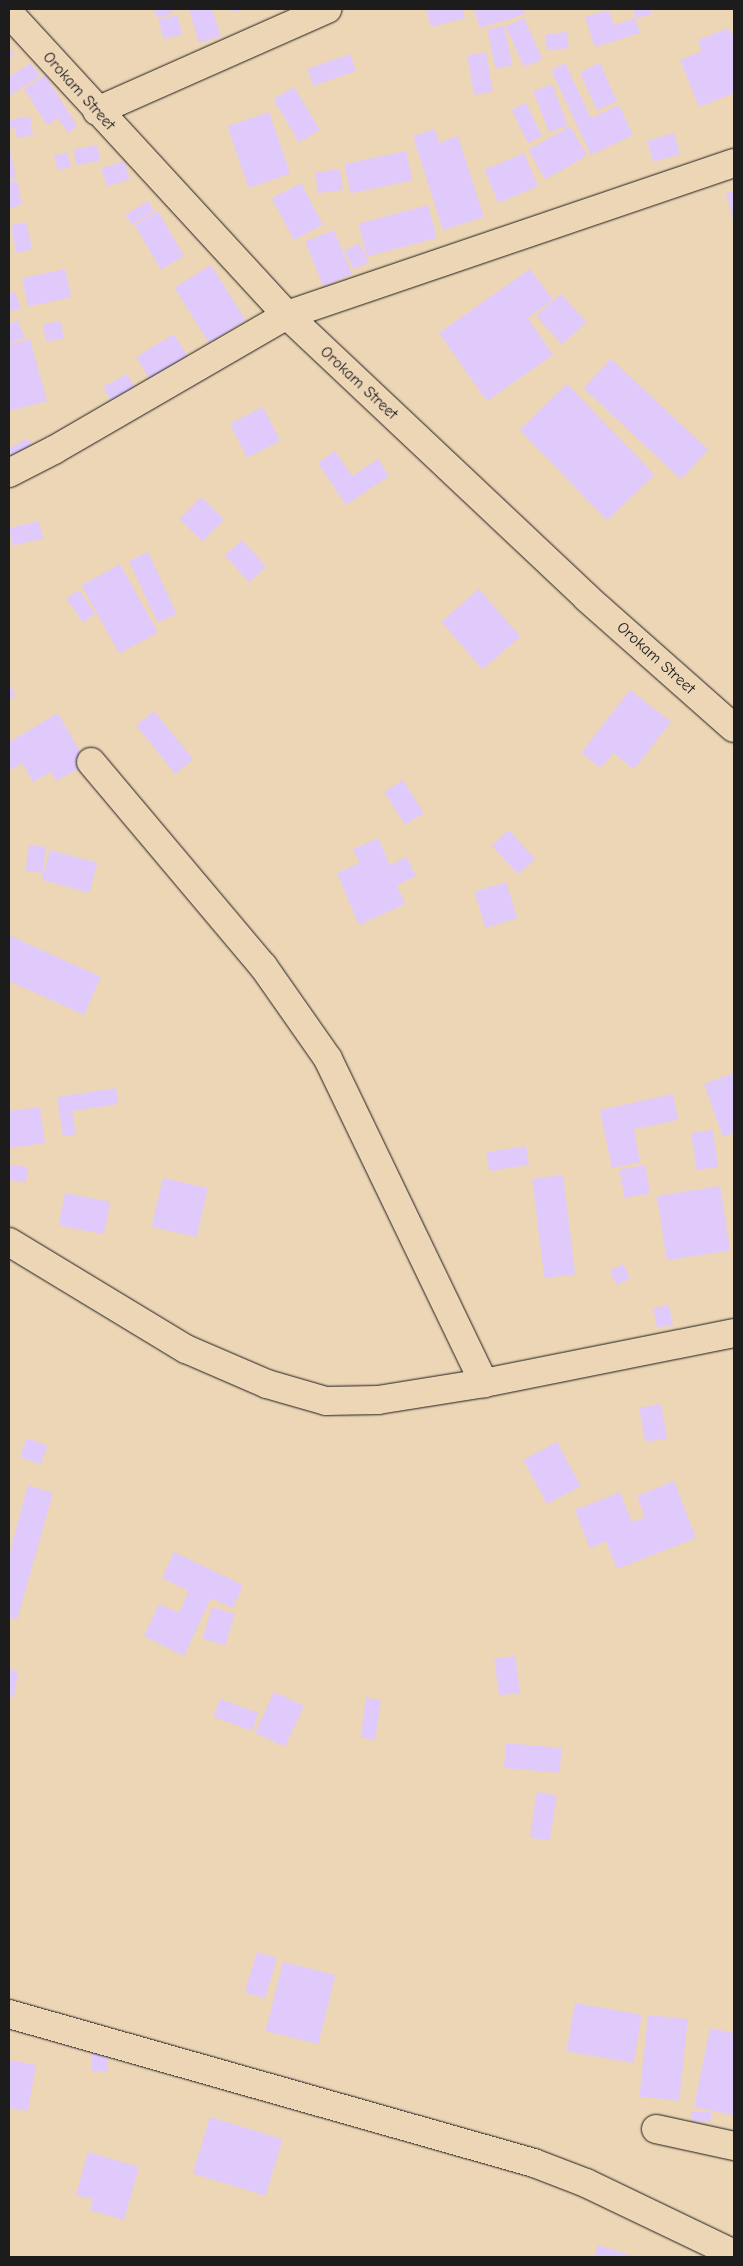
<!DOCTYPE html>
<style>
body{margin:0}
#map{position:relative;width:743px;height:2266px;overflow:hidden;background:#edd6b6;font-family:"Comic Neue",sans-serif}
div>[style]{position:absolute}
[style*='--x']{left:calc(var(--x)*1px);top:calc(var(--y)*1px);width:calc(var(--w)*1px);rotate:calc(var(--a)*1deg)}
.building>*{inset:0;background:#dfcafb;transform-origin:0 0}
.roads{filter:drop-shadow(0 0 1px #1c1c1c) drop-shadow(0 0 1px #1c1c1c)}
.minor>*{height:28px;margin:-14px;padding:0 14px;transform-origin:14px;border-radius:14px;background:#edd6b6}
.major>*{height:28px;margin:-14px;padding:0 14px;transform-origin:14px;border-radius:14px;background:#edd6b6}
span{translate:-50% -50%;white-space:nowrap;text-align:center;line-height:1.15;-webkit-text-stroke:5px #edd6b6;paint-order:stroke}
.street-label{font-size:16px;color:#1c1c1c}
.frame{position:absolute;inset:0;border:10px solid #1c1c1c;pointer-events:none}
</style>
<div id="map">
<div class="building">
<i style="clip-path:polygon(153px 9px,173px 9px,174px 11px,159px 19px)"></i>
<i style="clip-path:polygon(189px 9px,212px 9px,221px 36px,199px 43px)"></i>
<i style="clip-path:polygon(232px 9px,244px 9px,234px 13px)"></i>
<i style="clip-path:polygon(426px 9px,463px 9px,465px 18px,431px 27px)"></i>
<i style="clip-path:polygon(474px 9px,523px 9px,525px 14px,480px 28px)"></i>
<i style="clip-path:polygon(634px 9px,650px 9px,651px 15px,635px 18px)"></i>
<i style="clip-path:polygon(608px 10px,614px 25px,635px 18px,640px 33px,595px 47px,585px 17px)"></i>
<i style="left:177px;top:15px;width:20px;height:19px;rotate:75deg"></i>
<i style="left:524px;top:18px;width:45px;height:20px;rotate:66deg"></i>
<i style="left:504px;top:26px;width:40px;height:17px;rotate:78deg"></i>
<i style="clip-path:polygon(728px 28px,734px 37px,734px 93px,699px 107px,680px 60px,702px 51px,698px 40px)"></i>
<i style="left:567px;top:32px;width:16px;height:22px;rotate:83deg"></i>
<i style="clip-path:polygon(9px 48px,14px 54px,9px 59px)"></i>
<i style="left:486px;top:52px;width:40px;height:19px;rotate:80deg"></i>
<i style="left:350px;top:54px;width:18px;height:45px;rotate:71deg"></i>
<i style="clip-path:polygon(31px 63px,40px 76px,9px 96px,9px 77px)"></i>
<i style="clip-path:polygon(565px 63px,591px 118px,619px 105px,633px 135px,591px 155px,551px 70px)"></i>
<i style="left:600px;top:63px;width:42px;height:22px;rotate:66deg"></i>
<i style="clip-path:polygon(45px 75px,77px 126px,68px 133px,58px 118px,47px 125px,24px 89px)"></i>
<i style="left:552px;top:84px;width:44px;height:20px;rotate:69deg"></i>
<i style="left:294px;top:87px;width:50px;height:24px;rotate:59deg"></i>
<i style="left:526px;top:103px;width:37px;height:16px;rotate:64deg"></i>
<i style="left:269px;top:112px;width:65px;height:44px;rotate:71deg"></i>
<i style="clip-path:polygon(30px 116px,33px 135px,17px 138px,15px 128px,9px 129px,9px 120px)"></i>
<i style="left:570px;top:126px;width:34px;height:48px;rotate:60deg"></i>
<i style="clip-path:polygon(435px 129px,439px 143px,458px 136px,484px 217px,443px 230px,413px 136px)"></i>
<i style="left:674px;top:133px;width:22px;height:28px;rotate:74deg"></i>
<i style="clip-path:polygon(9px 144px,16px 177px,9px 179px)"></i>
<i style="left:97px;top:145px;width:16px;height:24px;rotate:79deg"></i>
<i style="left:406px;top:151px;width:30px;height:63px;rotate:78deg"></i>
<i style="left:67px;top:152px;width:15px;height:14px;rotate:74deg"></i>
<i style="left:524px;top:153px;width:36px;height:43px;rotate:67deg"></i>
<i style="left:124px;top:161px;width:19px;height:24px;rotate:72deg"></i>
<i style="left:340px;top:169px;width:21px;height:25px;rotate:82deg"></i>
<i style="clip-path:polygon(17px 180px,22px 205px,9px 208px,9px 181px)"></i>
<i style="left:301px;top:183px;width:47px;height:33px;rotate:62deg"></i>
<i style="clip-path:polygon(734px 191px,734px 223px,726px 193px)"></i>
<i style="left:148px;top:201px;width:12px;height:26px;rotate:59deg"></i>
<i style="left:428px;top:205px;width:34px;height:72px;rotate:75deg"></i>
<i style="left:158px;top:211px;width:52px;height:27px;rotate:60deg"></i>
<i style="left:26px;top:222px;width:28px;height:16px;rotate:77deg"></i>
<i style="left:334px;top:230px;width:48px;height:31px;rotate:68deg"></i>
<i style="left:359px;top:243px;width:21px;height:17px;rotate:61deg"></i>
<i style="left:211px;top:265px;width:65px;height:43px;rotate:58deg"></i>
<i style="left:65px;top:269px;width:29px;height:44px;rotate:78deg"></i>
<i style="clip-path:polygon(530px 269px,553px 300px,528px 318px,553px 355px,487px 401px,439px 333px)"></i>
<i style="clip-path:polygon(15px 292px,21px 308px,9px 312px,9px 294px)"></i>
<i style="left:561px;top:294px;width:38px;height:33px;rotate:48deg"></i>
<i style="clip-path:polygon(17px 320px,25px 337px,9px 344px,9px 324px)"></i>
<i style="left:61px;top:321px;width:18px;height:18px;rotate:81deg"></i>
<i style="left:174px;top:334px;width:31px;height:44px;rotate:59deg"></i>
<i style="clip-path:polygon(30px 339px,47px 401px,9px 411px,9px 345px)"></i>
<i style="left:611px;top:359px;width:133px;height:40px;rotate:43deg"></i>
<i style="left:127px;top:374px;width:25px;height:27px;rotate:61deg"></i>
<i style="left:567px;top:384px;width:126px;height:66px;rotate:46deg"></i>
<i style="left:263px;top:407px;width:38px;height:37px;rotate:63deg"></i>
<i style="clip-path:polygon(27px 438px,36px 453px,15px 465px,9px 449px)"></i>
<i style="clip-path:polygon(335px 451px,352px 476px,378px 459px,389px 476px,346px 505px,318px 463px)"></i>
<i style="left:201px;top:497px;width:32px;height:31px;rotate:44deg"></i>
<i style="left:39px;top:521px;width:18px;height:31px;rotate:77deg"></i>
<i style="left:242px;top:540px;width:36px;height:23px;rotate:48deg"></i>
<i style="left:148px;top:552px;width:68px;height:21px;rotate:65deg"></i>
<i style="left:120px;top:564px;width:78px;height:44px;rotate:61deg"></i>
<i style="left:479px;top:589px;width:63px;height:50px;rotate:49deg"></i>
<i style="left:79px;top:590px;width:29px;height:15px;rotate:56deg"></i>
<i style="clip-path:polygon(9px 684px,16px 695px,9px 700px)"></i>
<i style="clip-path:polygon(630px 690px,671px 722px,634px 769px,613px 753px,601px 768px,581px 753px)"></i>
<i style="left:154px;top:711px;width:62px;height:23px;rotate:51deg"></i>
<i style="clip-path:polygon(58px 713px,87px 764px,56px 781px,51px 772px,33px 782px,22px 763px,9px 771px,9px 742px)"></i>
<i style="left:403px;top:780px;width:39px;height:22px;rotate:58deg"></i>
<i style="left:509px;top:830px;width:39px;height:23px;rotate:48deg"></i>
<i style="clip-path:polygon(378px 838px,390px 865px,407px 857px,416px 876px,397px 885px,405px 904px,359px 925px,337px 873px,360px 863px,353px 849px)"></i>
<i style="left:29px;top:845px;width:17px;height:26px;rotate:7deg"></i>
<i style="left:50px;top:850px;width:49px;height:31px;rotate:15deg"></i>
<i style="left:506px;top:882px;width:38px;height:33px;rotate:73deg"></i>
<i style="clip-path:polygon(9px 935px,101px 977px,84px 1015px,9px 981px)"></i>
<i style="clip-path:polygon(734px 1073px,734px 1133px,723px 1137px,704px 1084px)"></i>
<i style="clip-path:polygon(116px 1088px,118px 1104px,72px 1111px,76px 1134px,63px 1136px,57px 1097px)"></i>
<i style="clip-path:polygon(673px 1094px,678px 1120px,634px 1129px,640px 1162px,612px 1168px,600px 1110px)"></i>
<i style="clip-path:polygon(40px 1107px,45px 1143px,9px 1148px,9px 1111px)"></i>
<i style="left:713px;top:1130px;width:37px;height:22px;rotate:82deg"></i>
<i style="left:526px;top:1146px;width:19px;height:40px;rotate:81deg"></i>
<i style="left:9px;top:1165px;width:19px;height:15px;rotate:6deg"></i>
<i style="left:645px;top:1165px;width:29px;height:26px;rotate:80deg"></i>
<i style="left:563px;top:1175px;width:100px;height:31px;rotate:83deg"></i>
<i style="left:163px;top:1178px;width:46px;height:50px;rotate:13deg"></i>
<i style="left:720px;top:1186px;width:65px;height:64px;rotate:81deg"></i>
<i style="left:65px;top:1193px;width:46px;height:33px;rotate:11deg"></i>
<i style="left:623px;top:1264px;width:16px;height:15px;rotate:63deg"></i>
<i style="left:669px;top:1305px;width:20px;height:16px;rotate:79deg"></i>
<i style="left:661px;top:1404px;width:35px;height:22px;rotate:80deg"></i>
<i style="left:27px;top:1438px;width:22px;height:20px;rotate:21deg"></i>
<i style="left:557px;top:1442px;width:50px;height:38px;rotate:62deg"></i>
<i style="clip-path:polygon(674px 1481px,696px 1538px,617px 1569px,606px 1541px,590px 1548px,575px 1510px,620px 1492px,632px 1522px,645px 1517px,637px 1496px)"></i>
<i style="clip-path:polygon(28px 1485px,53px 1493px,17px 1620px,9px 1617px,9px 1555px)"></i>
<i style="clip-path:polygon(174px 1552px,243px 1585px,233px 1608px,211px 1598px,184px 1656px,144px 1636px,159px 1604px,179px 1613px,189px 1591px,162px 1578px)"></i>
<i style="left:212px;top:1607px;width:24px;height:33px;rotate:17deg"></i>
<i style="left:515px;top:1656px;width:37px;height:21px;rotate:82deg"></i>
<i style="clip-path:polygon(9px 1669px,18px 1671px,14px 1697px,9px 1696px)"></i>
<i style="left:274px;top:1692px;width:33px;height:45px;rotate:25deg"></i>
<i style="left:366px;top:1698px;width:15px;height:40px;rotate:8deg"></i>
<i style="left:220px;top:1699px;width:41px;height:19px;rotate:20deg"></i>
<i style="left:506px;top:1743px;width:56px;height:25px;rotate:5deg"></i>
<i style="left:537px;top:1792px;width:20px;height:46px;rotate:9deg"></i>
<i style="left:257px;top:1952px;width:21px;height:42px;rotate:17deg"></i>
<i style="left:283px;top:1962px;width:54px;height:71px;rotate:14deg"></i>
<i style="left:575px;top:2003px;width:68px;height:49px;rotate:10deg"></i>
<i style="left:648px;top:2015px;width:40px;height:82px;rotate:6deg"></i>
<i style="clip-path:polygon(710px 2028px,734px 2033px,733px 2115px,694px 2107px)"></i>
<i style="left:92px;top:2043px;width:16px;height:28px"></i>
<i style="clip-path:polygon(9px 2060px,36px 2065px,28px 2111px,9px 2108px)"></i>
<i style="left:691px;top:2112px;width:20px;height:10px"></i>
<i style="left:210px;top:2117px;width:76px;height:59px;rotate:17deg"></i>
<i style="clip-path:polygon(88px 2152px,139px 2167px,124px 2220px,90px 2210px,93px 2199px,76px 2195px)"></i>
<i style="clip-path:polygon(598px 2245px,636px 2257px,594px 2257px)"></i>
</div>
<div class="roads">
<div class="minor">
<i style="--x:9;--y:13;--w:410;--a:47.4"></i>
<i style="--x:287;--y:315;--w:412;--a:43.3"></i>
<i style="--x:587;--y:598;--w:196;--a:41.5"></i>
<i style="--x:97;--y:111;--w:252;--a:-23.9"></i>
<i style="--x:9;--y:473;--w:51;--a:-27.1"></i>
<i style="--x:54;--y:450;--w:269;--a:-30.1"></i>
<i style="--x:287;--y:315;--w:472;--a:-18.8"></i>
<i style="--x:91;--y:762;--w:267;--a:49.9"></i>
<i style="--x:263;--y:966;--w:113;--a:55"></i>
<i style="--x:328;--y:1059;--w:360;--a:64.3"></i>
<i style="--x:9;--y:2014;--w:546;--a:15.84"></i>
<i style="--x:534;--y:2163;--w:56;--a:21"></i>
<i style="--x:586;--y:2183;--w:164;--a:25.6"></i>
<i style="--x:656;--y:2129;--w:80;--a:12.3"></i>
</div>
<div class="major">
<i style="--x:9;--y:1242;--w:207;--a:31.2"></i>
<i style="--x:186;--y:1349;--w:88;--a:23.4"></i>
<i style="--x:267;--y:1384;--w:61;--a:16.1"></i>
<i style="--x:326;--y:1401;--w:52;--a:-1.1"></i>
<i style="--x:378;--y:1400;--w:107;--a:-9.1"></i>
<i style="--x:484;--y:1383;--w:255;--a:-11.3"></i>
</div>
</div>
<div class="street-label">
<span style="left:79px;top:91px;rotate:48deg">Orokam Street</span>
<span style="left:359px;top:383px;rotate:43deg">Orokam Street</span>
<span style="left:656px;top:658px;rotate:42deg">Orokam Street</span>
</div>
<div class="frame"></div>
</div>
